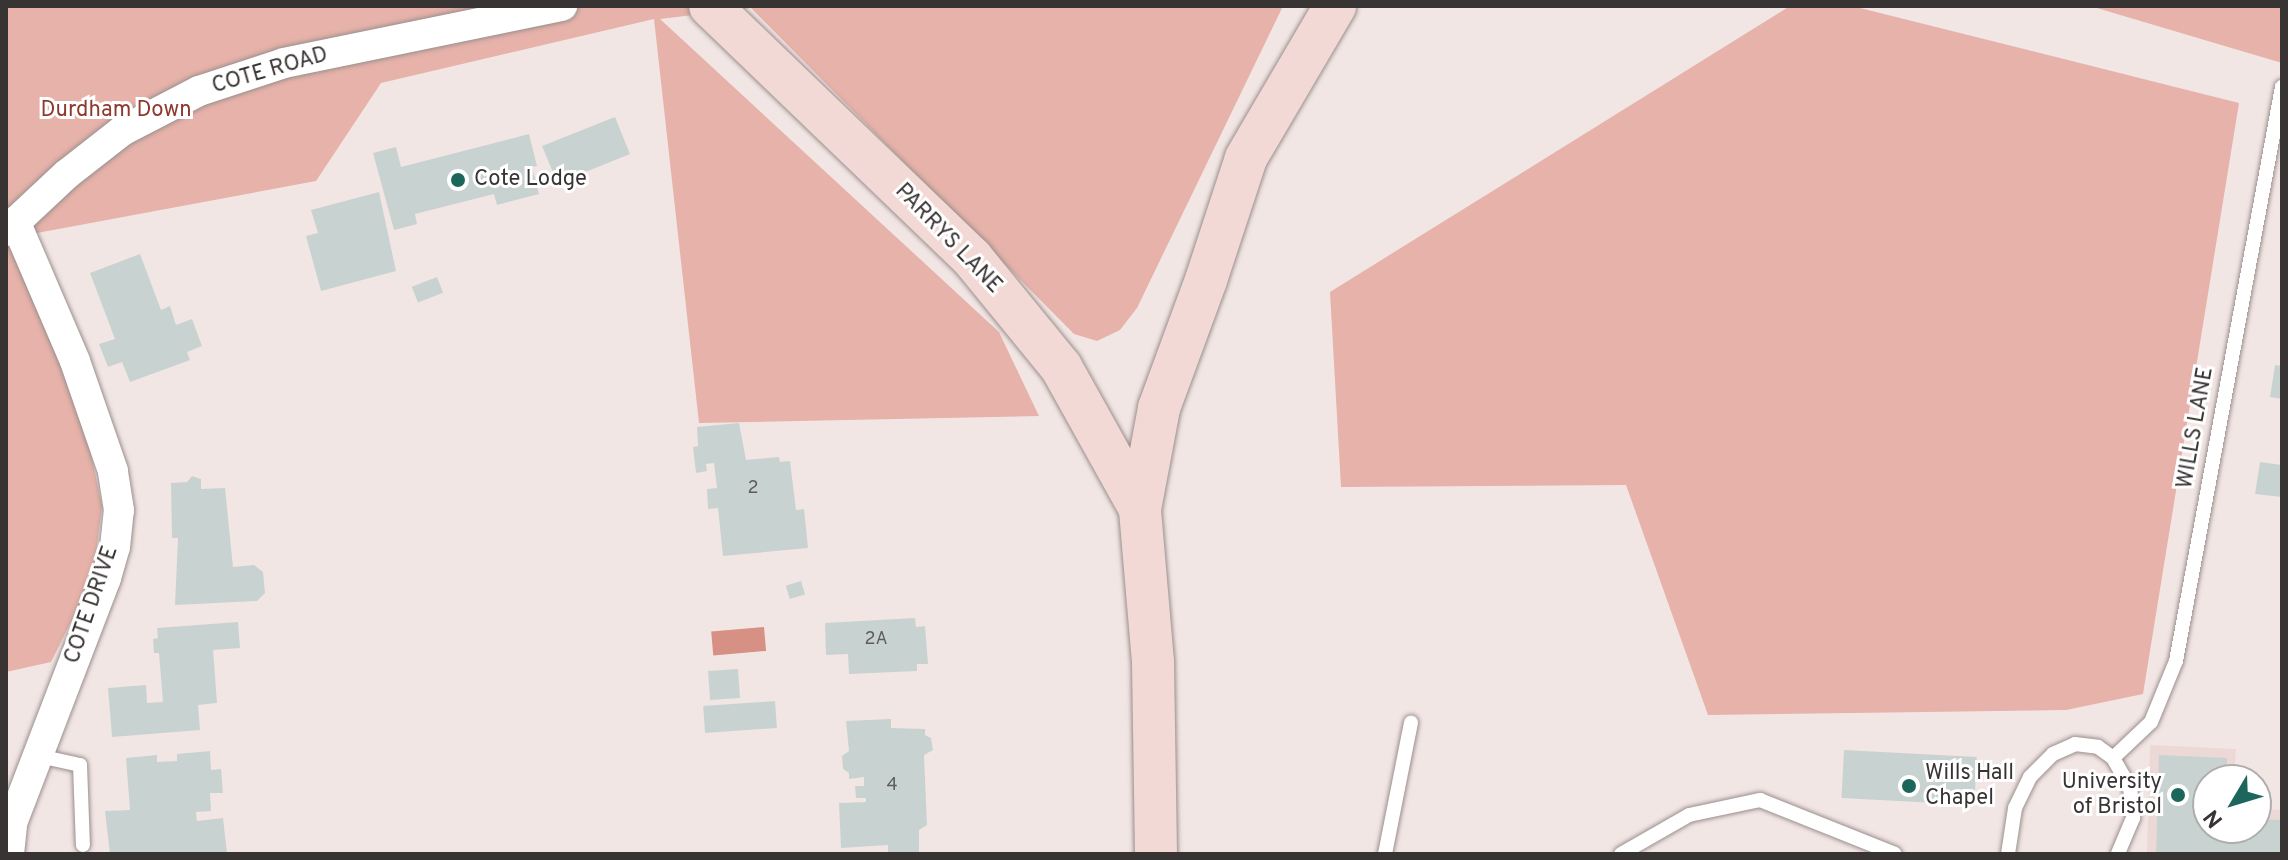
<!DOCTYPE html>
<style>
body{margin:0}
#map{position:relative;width:2288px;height:860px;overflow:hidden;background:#f2e6e4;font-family:Overpass,sans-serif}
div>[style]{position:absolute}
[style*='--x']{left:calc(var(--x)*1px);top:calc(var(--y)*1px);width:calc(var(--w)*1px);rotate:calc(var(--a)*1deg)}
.built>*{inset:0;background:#ecd8d5}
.green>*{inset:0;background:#e6b2a9}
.water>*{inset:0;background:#d69084;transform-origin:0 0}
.building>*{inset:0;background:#c8d3d1;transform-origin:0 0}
.roads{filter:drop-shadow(0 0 2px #998f8d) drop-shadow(0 0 2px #998f8d)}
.service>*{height:14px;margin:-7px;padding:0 7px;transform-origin:7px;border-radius:7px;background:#fff}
.minor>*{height:30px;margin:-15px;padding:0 15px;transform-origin:15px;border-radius:15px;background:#fff}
.secondary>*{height:42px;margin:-21px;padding:0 21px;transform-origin:21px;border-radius:21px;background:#f2d9d5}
.dots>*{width:22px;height:22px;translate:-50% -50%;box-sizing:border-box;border:4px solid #fff;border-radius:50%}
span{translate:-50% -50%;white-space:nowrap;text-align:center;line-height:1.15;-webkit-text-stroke:6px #fff;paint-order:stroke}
.number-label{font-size:18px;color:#5c5c5a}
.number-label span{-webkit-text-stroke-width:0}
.street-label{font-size:22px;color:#383433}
.park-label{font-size:22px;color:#8e392e}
.poi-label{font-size:22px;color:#383433}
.left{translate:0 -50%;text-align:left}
.right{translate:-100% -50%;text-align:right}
.frame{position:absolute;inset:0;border:8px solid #383433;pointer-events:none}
.north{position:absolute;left:2192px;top:764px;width:80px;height:80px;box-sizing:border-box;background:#fff;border:2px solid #afaead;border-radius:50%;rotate:232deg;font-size:22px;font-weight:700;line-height:32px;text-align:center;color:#383433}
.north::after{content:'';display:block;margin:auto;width:28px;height:36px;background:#1c665c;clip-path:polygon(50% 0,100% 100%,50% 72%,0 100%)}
</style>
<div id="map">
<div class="built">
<i style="clip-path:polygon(2150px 745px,2236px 749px,2234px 780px,2208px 780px,2208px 828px,2256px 828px,2256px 809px,2282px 810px,2282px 854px,2147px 854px)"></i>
</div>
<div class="green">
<i style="clip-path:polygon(6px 6px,1283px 6px,1137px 308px,1120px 330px,1097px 341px,1074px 334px,751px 8px,660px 19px,999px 332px,1039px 416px,699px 423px,654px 19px,381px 83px,316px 181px,10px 238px,84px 421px,102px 506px,93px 578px,51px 662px,6px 672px)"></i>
<i style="clip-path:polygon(1790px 6px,1852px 6px,2239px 103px,2143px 694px,2066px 710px,1708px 715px,1626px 485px,1341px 487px,1330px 292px)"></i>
<i style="clip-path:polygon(2090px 6px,2282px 6px,2282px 63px)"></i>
</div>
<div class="water">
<i style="left:764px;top:627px;width:24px;height:53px;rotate:85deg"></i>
</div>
<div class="building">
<i style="clip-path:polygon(615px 117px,630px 154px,578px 175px,579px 179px,559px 187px,542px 146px)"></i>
<i style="clip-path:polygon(529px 134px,537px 166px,532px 167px,539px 194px,497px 205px,494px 194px,415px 214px,417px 224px,394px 230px,373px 153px,396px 147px,401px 167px)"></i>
<i style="clip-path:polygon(379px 192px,396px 271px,321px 291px,306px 236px,318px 233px,311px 210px)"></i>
<i style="clip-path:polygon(140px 254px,161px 310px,170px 306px,176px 325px,192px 319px,202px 346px,187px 352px,190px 360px,130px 382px,122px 362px,108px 367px,99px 344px,115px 339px,90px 273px)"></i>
<i style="left:437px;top:277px;width:17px;height:27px;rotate:69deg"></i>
<i style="clip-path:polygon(2275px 365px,2282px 366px,2282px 399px,2270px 397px)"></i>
<i style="clip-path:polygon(739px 423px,746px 460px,779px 457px,780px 462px,790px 461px,796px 510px,804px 509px,808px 548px,723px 556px,718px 508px,708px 509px,707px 489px,717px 488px,714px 463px,706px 464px,707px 471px,696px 473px,693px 447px,698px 446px,697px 427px)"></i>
<i style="clip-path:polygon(2260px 462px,2282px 465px,2282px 497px,2255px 494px)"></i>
<i style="clip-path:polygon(192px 476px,201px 479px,201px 489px,225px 488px,233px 567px,254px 565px,263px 572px,265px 593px,257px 601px,175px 605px,178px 538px,172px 538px,171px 483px,187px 482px)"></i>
<i style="left:801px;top:581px;width:14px;height:16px;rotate:73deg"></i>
<i style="clip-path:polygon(915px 618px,916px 627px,925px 626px,928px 664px,917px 664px,917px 671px,849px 674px,848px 654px,826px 655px,825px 623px)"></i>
<i style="clip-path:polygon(238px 622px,240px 648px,213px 650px,217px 703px,198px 705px,200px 730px,112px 737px,108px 688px,146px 685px,147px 703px,163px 702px,159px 653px,154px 653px,153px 639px,158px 638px,157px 628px)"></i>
<i style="left:738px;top:669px;width:29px;height:30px;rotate:86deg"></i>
<i style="left:775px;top:701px;width:27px;height:72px;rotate:86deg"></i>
<i style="clip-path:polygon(891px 719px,891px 728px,925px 729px,925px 735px,931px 738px,933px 750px,924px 755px,927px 825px,919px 830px,919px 854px,888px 854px,888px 845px,841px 848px,839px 803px,866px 802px,866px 798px,856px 798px,855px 786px,864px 786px,864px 777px,849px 779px,849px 773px,843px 769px,842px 756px,849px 751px,846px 721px)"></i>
<i style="left:1844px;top:750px;width:133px;height:48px;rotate:3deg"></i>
<i style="clip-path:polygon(210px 751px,211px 770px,221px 769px,223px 793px,210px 793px,211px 811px,196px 812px,197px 821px,223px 818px,227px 853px,110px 854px,105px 811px,130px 810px,126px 758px,157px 755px,157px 762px,177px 761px,177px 754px)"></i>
<i style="clip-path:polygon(2159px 755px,2227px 758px,2227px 780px,2208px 780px,2208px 828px,2256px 828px,2256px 819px,2282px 820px,2282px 854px,2156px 854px)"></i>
</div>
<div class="roads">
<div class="service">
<i style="--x:39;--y:756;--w:42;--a:12.4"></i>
<i style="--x:80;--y:765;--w:80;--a:87.9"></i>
<i style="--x:2113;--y:758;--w:52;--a:-43.5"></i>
<i style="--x:2151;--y:722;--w:66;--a:-67.7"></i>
<i style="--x:2176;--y:661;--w:584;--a:-79.54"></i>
<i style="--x:1385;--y:854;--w:134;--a:-78.8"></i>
<i style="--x:1621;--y:854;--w:78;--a:-29.8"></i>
<i style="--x:1689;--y:815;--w:73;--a:-11.9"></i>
<i style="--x:1760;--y:800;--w:145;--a:21.8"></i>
<i style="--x:2008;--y:854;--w:47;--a:-81.3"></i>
<i style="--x:2015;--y:808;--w:34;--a:-64"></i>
<i style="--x:2030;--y:777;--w:33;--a:-45"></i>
<i style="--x:2053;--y:754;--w:24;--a:-24"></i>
<i style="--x:2075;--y:744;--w:23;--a:7"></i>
<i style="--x:2098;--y:747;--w:19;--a:36"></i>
<i style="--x:2113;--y:758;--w:34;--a:60"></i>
<i style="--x:2130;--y:787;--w:31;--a:84"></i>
<i style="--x:2133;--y:818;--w:39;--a:113"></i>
</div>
<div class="minor">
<i style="--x:6;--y:231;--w:83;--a:-43.1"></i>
<i style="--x:67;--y:174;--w:70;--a:-38"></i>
<i style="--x:122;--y:131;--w:87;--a:-27.5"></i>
<i style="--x:199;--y:91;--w:89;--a:-18.2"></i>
<i style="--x:284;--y:63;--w:284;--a:-11.6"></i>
<i style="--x:9;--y:854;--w:31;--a:-84"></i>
<i style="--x:12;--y:823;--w:262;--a:-69"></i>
<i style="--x:106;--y:578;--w:32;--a:-74"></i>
<i style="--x:115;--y:547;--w:37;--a:-84"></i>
<i style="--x:119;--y:510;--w:39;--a:-99"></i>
<i style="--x:113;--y:471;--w:116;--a:-109.1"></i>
<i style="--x:75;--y:361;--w:152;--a:-113.2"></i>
</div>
<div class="secondary">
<i style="--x:710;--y:6;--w:364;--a:43.9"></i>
<i style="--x:972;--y:258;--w:141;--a:50.8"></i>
<i style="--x:1061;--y:367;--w:162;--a:60.9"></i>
<i style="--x:1156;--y:854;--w:192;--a:-90.9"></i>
<i style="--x:1153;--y:662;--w:154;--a:-94.9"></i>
<i style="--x:1140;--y:509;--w:103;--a:-79.3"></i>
<i style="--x:1159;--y:408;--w:136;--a:-69.8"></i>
<i style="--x:1206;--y:280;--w:128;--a:-71.8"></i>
<i style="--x:1246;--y:158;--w:176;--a:-59.6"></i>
</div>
</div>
<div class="dots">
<i style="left:458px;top:180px;background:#1c665c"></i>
<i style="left:1909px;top:786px;background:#1c665c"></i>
<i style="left:2178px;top:795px;background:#1c665c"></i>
</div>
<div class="number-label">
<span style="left:753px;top:489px">2</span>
<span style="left:876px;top:640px">2A</span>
<span style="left:892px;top:786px">4</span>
</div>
<div class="street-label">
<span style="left:270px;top:71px;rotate:-16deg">COTE ROAD</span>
<span style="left:948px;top:239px;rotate:46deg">PARRYS LANE</span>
<span style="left:2196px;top:428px;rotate:-80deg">WILLS LANE</span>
<span style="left:92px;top:605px;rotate:-71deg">COTE DRIVE</span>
</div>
<div class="park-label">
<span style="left:116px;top:111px">Durdham Down</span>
</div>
<div class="poi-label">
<span class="left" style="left:474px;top:180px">Cote Lodge</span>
<span class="left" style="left:1925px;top:786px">Wills Hall<br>Chapel</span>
<span class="right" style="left:2162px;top:795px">University<br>of Bristol</span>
</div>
<div class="frame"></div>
<div class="north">N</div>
</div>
